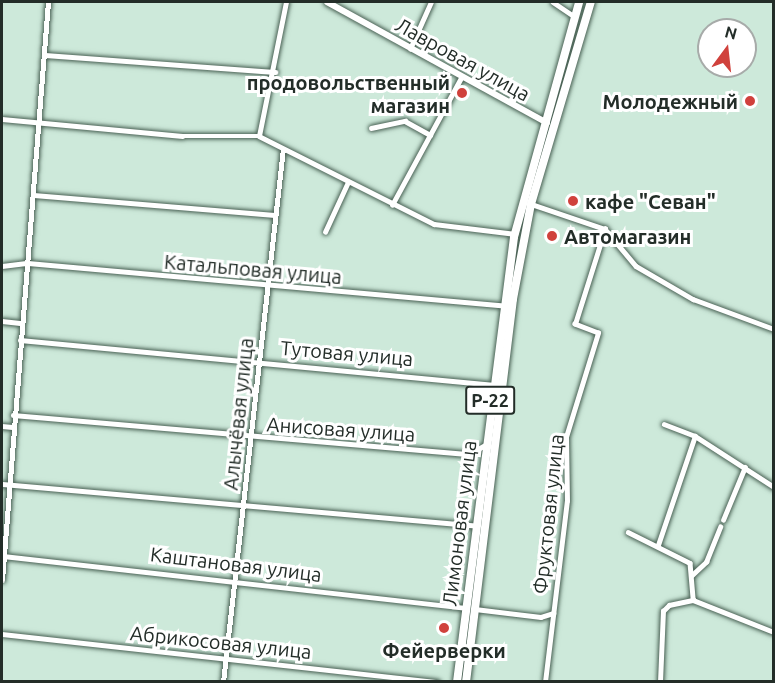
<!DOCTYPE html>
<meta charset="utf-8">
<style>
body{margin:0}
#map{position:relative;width:775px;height:683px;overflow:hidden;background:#cde9da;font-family:Ubuntu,sans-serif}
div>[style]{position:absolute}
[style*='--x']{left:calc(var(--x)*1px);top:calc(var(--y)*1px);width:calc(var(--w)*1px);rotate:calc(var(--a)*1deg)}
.roads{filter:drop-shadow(0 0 2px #496154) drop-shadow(0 0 2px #496154)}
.minor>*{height:4.5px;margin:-2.25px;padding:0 2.25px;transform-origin:2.25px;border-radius:2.25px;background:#fff}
.tertiary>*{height:6px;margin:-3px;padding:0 3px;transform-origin:3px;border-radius:3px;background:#fff}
.trunk>*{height:8px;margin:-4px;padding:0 4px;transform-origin:4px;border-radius:4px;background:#fff}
.dots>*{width:16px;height:16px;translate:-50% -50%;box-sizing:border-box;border:3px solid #fff;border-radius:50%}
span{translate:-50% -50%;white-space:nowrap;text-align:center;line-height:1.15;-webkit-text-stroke:6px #fff;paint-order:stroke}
.shield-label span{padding:2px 4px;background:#fff;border:2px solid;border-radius:4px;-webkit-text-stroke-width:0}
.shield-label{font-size:18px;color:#232d28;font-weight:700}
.street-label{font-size:20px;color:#232d28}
.poi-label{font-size:20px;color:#232d28;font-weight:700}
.right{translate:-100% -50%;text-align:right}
.left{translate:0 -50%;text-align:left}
.frame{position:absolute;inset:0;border:3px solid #232d28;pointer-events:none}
.north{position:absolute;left:697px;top:18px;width:60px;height:60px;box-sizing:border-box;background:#fff;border:2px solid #a7aba9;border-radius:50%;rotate:15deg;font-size:16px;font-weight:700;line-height:24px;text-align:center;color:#232d28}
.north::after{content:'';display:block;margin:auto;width:21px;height:27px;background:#d0413c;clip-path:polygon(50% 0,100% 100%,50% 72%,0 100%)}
</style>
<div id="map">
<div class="roads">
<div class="minor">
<i style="--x:553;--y:2;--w:25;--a:34"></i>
<i style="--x:410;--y:49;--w:51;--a:-65.9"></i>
<i style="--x:44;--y:55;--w:232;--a:4.2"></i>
<i style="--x:2;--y:119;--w:181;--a:5.4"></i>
<i style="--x:182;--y:136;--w:77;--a:0"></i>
<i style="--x:259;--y:136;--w:196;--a:26.7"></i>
<i style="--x:434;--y:224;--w:82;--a:7"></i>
<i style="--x:371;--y:128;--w:35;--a:-12"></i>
<i style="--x:405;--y:121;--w:29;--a:29"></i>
<i style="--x:259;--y:136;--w:137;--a:-78.6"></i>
<i style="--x:33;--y:195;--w:243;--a:4.7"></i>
<i style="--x:531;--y:204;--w:78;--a:18.7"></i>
<i style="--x:605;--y:229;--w:48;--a:50"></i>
<i style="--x:636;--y:266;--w:66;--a:30.1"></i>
<i style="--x:693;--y:299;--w:86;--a:20.3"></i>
<i style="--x:392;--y:205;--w:145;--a:-61.5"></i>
<i style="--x:325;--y:232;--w:55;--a:-65.3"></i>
<i style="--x:2;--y:266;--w:26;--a:-7"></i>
<i style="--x:28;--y:263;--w:477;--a:5.1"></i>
<i style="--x:2;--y:321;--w:20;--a:6"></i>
<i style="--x:20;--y:340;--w:474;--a:5.4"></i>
<i style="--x:13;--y:415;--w:458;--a:4.9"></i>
<i style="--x:469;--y:454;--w:18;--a:-29"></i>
<i style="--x:664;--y:424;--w:33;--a:21"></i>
<i style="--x:695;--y:436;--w:94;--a:32.8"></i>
<i style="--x:2;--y:426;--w:10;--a:6"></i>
<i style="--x:2;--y:484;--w:475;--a:5"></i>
<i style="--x:723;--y:520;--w:57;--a:-67.5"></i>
<i style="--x:628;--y:532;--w:69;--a:26.6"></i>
<i style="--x:690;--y:563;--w:37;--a:85"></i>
<i style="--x:658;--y:545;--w:115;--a:-71.3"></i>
<i style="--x:3;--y:556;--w:465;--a:6.4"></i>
<i style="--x:691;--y:576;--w:21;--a:-43"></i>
<i style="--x:706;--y:562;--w:38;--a:-68"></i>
<i style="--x:2;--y:580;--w:580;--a:-85.45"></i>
<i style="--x:475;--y:609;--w:66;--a:6.9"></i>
<i style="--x:541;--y:617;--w:13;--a:-18"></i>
<i style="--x:2;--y:634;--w:438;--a:6.3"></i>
<i style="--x:223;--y:682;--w:536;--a:-83.58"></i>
<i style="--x:545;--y:682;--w:182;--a:-83.1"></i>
<i style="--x:567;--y:501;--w:64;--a:-90.9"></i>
<i style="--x:566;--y:437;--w:109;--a:-72.9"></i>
<i style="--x:598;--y:333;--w:25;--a:-159"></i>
<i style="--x:575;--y:324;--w:100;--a:-72.5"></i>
<i style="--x:660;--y:682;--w:71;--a:-87.6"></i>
<i style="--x:663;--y:611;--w:8;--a:-45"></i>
<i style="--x:669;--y:605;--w:25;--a:-12"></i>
<i style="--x:693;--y:600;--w:87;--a:21.6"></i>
</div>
<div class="tertiary">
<i style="--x:327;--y:2;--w:251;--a:28.8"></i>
</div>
<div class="trunk">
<i style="--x:457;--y:682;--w:449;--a:-82.7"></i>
<i style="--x:514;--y:237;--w:244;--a:-74.5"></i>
<i style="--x:466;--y:682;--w:386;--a:-83"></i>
<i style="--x:513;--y:299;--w:97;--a:-79.3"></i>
<i style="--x:531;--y:204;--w:211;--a:-73.5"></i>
</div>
</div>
<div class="dots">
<i style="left:462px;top:93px;background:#d0413c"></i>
<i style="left:750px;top:101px;background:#d0413c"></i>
<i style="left:573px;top:201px;background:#d0413c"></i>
<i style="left:552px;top:236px;background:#d0413c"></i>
<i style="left:444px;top:628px;background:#d0413c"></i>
</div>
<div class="shield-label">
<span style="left:490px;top:400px">Р-22</span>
</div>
<div class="street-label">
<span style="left:463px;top:59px;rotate:29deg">Лавровая улица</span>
<span style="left:253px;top:269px;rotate:5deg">Катальповая улица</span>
<span style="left:347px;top:353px;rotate:5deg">Тутовая улица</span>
<span style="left:238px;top:414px;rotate:-84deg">Алычёвая улица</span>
<span style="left:341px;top:429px;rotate:4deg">Анисовая улица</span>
<span style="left:548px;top:514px;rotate:-84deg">Фруктовая улица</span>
<span style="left:459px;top:523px;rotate:-83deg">Лимоновая улица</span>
<span style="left:236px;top:564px;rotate:7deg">Каштановая улица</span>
<span style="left:221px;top:642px;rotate:6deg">Абрикосовая улица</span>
</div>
<div class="poi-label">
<span class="right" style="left:450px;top:94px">продовольственный<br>магазин</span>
<span class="right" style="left:738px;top:101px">Молодежный</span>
<span class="left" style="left:585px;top:201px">кафе "Севан"</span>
<span class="left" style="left:564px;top:236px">Автомагазин</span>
<span style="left:444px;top:650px">Фейерверки</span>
</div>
<div class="frame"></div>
<div class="north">N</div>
</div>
